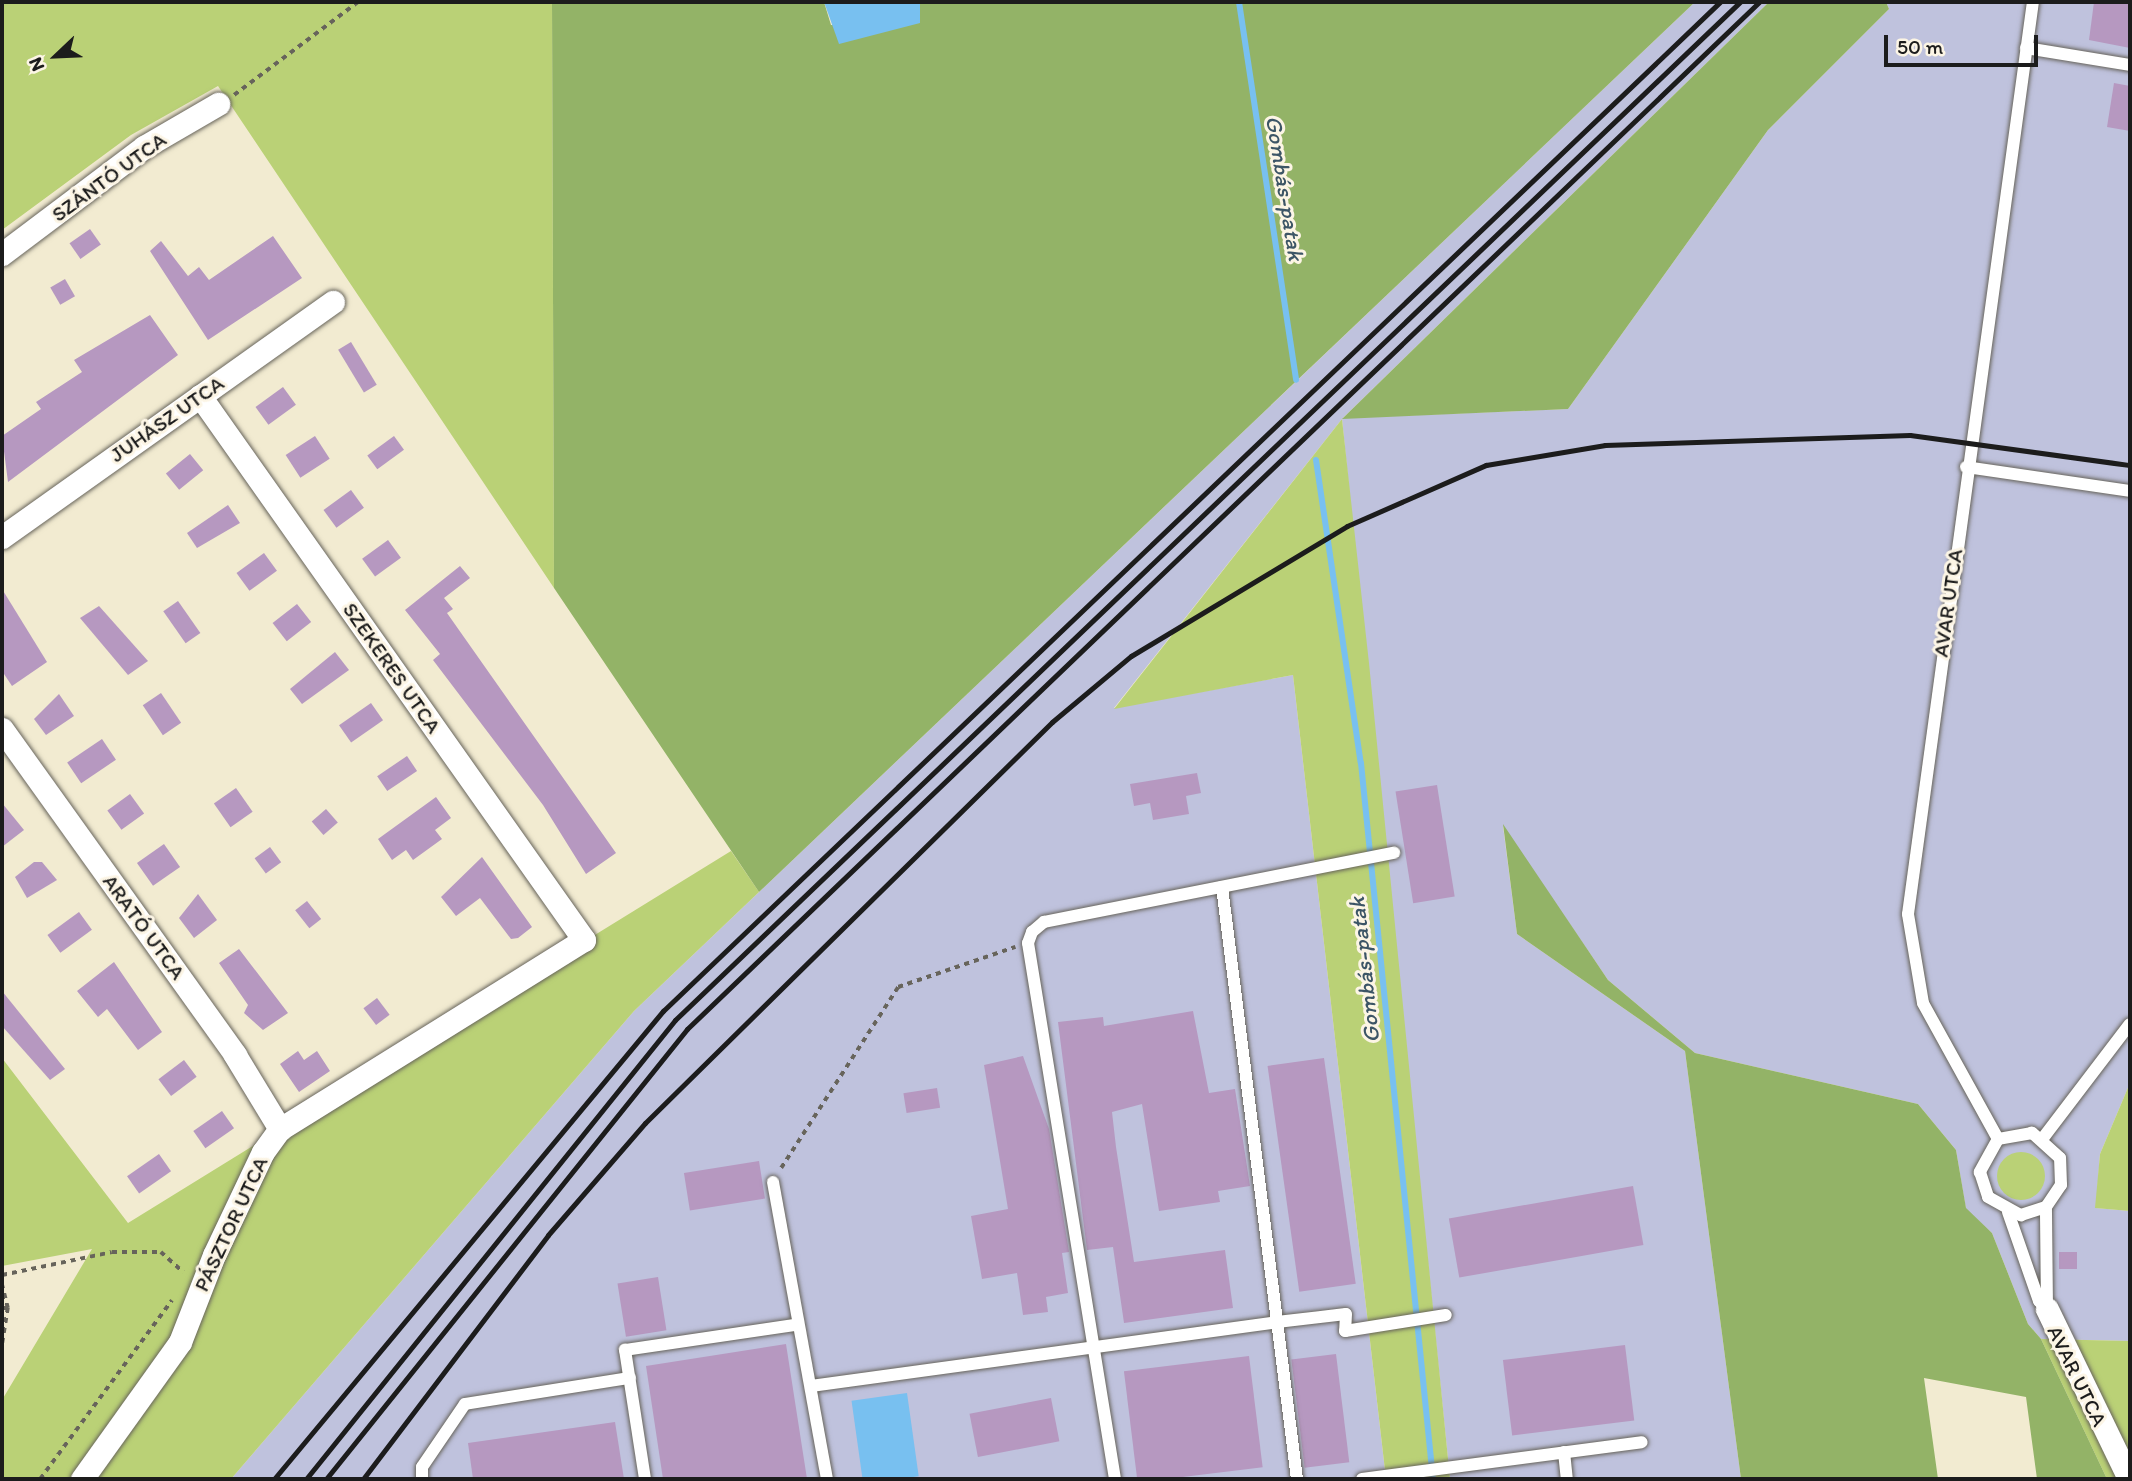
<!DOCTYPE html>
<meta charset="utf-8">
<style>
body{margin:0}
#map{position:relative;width:2132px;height:1481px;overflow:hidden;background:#f2ebd1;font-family:Itim,sans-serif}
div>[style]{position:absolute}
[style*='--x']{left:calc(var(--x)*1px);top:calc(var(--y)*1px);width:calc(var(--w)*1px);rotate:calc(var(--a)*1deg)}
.industrial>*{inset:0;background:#bfc2dd}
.green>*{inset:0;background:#bad176}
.round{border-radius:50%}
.forest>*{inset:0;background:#93b367}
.water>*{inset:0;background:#78c0f0;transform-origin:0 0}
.stream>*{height:6px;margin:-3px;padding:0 3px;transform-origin:3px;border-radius:3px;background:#78c0f0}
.building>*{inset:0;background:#b698c0;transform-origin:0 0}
.path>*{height:3.5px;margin-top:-1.75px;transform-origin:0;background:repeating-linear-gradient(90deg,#67645b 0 5px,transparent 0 10px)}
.roads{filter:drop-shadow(0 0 2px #67645b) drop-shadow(0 0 2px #67645b)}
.service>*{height:12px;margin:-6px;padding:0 6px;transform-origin:6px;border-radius:6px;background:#fff}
.minor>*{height:23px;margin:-11.5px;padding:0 11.5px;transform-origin:11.5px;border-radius:11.5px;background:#fff}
.rail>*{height:5px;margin:-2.5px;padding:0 2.5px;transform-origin:2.5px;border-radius:2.5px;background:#1c1c1c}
span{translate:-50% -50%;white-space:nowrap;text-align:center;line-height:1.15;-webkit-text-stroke:6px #fcf5e5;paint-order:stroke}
.street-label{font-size:21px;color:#1c1c1c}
.water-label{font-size:23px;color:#3c5566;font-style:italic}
.frame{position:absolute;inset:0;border:4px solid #1c1c1c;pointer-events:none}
.north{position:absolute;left:21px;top:21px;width:70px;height:70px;-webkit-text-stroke:5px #fcf5e5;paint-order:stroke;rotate:247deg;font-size:19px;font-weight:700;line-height:28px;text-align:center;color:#1c1c1c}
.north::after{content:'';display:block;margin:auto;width:24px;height:32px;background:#1c1c1c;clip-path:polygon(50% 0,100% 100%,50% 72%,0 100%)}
.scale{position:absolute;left:1884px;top:35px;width:154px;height:32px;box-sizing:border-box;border:4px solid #1c1c1c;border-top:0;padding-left:9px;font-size:21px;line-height:24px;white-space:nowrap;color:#1c1c1c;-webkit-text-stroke:5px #fcf5e5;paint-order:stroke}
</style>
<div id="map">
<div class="industrial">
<i style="clip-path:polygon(1695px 2px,1769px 2px,1343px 418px,1568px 409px,1768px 130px,1889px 9px,1886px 2px,2130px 2px,2130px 1083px,2100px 1154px,2096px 1208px,2130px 1211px,2130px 1341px,2041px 1339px,2028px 1324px,1992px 1233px,1966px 1209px,1956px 1150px,1918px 1104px,1695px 1053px,1608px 980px,1503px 826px,1517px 934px,1685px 1051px,1741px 1479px,1450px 1479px,1342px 419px,1114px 708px,1293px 675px,1386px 1479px,231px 1479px,634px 1011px)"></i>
</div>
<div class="green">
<i style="clip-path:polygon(2px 2px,552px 2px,554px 588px,218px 86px,131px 135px,2px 230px)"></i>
<i style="clip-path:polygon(1342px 419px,1369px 663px,1450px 1479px,1386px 1479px,1293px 675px,1114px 709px)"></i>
<i style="clip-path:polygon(731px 851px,759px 892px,634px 1011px,231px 1479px,2px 1479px,2px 1400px,92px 1249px,2px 1266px,2px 1058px,128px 1223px)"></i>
<i style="clip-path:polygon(2130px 1083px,2130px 1211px,2095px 1208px,2100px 1154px)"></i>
<i class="round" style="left:1997px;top:1152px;width:48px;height:48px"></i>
<i style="clip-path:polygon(2041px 1339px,2130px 1341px,2130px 1479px,2107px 1479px)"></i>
</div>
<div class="forest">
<i style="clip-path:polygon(552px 2px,824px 2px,831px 25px,920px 23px,920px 2px,1695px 2px,759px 892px,554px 588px)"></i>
<i style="clip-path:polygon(1769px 2px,1886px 2px,1889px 9px,1768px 130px,1568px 409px,1342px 419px)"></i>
<i style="clip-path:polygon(1503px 824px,1608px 980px,1695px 1053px,1918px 1104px,1956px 1150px,1966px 1208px,1992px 1233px,2028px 1324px,2041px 1339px,2107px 1479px,2037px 1479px,2026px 1397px,1924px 1378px,1938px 1479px,1741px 1479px,1685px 1051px,1517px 934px)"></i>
</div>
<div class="water">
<i style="clip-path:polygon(824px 2px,920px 2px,920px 23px,839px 44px)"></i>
<i style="left:907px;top:1393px;width:84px;height:56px;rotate:82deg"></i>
</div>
<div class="stream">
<i style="--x:1239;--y:2;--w:382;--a:81.4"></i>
<i style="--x:1316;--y:460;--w:306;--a:81.6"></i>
<i style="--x:1361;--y:763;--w:720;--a:84.26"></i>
</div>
<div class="building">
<i style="clip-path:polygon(2094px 2px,2130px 2px,2130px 48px,2089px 40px)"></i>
<i style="clip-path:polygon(2114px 83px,2130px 86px,2130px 131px,2107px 127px)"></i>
<i style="left:90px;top:229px;width:19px;height:25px;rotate:55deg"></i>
<i style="clip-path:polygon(273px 236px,302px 278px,208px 340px,150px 251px,161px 241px,188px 276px,199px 267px,209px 280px)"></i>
<i style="left:65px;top:279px;width:20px;height:17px;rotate:60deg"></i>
<i style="clip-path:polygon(150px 315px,178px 355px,8px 482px,2px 436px,41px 409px,36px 402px,82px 372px,74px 360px)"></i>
<i style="left:351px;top:342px;width:50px;height:15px;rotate:59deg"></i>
<i style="left:283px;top:387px;width:22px;height:34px;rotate:54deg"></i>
<i style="left:315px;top:436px;width:27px;height:35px;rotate:57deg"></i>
<i style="left:394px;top:436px;width:17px;height:33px;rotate:54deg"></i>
<i style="left:190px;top:454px;width:21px;height:31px;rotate:51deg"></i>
<i style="left:351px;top:490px;width:22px;height:34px;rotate:54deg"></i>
<i style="clip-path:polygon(228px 505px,240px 523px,197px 548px,187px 533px)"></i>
<i style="left:388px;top:540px;width:22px;height:32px;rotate:54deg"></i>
<i style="left:264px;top:553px;width:22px;height:34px;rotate:54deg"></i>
<i style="clip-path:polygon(460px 566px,470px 578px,444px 598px,453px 609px,447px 613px,616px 853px,586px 874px,543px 805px,433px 660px,440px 654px,405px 610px)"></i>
<i style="clip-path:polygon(2px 589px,47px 662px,12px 686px,2px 671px)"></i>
<i style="left:178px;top:601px;width:39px;height:18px;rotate:55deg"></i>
<i style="left:297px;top:604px;width:23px;height:31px;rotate:52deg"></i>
<i style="clip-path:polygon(99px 606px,148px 661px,128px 675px,80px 618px)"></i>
<i style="clip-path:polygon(335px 652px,349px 670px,302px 704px,290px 689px)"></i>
<i style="left:161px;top:693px;width:36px;height:22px;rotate:56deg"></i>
<i style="clip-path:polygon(59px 694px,74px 716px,46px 735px,34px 719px)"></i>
<i style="left:371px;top:703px;width:21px;height:39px;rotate:55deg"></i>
<i style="left:102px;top:739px;width:25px;height:42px;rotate:56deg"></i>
<i style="left:407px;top:756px;width:18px;height:36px;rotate:56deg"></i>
<i style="clip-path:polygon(1197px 773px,1201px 793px,1186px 796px,1189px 814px,1153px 820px,1150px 803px,1134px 806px,1130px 784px)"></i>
<i style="left:1437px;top:785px;width:113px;height:42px;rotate:81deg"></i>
<i style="left:236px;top:788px;width:29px;height:27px;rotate:55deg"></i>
<i style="left:130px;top:794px;width:24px;height:28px;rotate:54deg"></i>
<i style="clip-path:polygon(436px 797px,451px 818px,435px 830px,442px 839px,413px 860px,406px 850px,392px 860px,378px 839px)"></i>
<i style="clip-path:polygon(2px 803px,24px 830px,2px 847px)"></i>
<i style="left:326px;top:809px;width:18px;height:19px;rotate:49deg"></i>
<i style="left:164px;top:844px;width:28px;height:33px;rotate:55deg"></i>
<i style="left:270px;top:847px;width:19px;height:19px;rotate:54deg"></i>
<i style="clip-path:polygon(482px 857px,532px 927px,518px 938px,511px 939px,480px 898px,456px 916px,441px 897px)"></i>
<i style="clip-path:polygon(34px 862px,42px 862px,57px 880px,27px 898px,15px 877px)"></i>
<i style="clip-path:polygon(198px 894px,217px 920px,194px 938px,179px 918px)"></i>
<i style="left:307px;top:901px;width:23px;height:15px;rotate:52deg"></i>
<i style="left:79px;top:912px;width:22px;height:39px;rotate:54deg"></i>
<i style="clip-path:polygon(239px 949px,288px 1013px,263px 1030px,244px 1013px,248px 1005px,219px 963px)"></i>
<i style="clip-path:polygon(114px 962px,162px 1032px,138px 1050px,107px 1009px,98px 1017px,77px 991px)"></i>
<i style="clip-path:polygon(2px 991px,65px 1069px,50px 1080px,2px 1026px)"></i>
<i style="left:377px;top:998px;width:21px;height:17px;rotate:53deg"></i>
<i style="clip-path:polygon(1193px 1011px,1209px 1093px,1235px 1089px,1250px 1186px,1218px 1191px,1220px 1202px,1159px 1211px,1142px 1104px,1112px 1112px,1116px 1147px,1134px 1262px,1225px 1250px,1233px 1308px,1124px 1323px,1113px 1247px,1087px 1250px,1058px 1022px,1103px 1017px,1104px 1026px)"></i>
<i style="clip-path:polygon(298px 1051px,304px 1060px,317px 1051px,330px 1071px,299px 1092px,280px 1064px)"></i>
<i style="clip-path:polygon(1023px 1056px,1049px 1129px,1069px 1252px,1062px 1253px,1068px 1293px,1046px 1297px,1048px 1312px,1023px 1315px,1017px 1273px,982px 1279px,971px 1216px,1008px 1209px,984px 1065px)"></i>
<i style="left:1324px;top:1058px;width:228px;height:57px;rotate:82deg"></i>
<i style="left:184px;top:1060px;width:21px;height:32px;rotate:53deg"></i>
<i style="left:937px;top:1088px;width:20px;height:34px;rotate:81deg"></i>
<i style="left:222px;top:1111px;width:21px;height:35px;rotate:55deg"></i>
<i style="left:159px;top:1154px;width:21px;height:39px;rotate:55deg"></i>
<i style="left:759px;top:1161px;width:38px;height:76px;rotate:81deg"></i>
<i style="left:1633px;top:1186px;width:60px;height:187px;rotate:80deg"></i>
<i style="left:2059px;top:1252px;width:18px;height:17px"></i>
<i style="left:658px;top:1277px;width:54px;height:41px;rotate:81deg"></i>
<i style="clip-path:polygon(786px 1344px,807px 1479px,663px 1479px,646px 1366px)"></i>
<i style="left:1625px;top:1345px;width:76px;height:123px;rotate:83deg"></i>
<i style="left:1336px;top:1354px;width:109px;height:45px;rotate:83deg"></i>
<i style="left:1249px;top:1356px;width:112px;height:126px;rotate:83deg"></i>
<i style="left:1051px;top:1398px;width:44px;height:83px;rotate:79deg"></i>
<i style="clip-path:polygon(615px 1422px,624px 1479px,473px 1479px,468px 1443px)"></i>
</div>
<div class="path">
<i style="--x:234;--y:95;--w:155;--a:-36.9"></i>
<i style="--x:781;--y:1168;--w:216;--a:-57.1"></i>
<i style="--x:898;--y:987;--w:124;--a:-18.9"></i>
<i style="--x:2;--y:1275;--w:112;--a:-11.8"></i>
<i style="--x:112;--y:1252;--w:49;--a:0"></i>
<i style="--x:161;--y:1252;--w:30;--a:42"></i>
<i style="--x:2;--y:1284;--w:25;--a:76"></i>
<i style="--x:2;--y:1308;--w:6;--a:0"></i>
<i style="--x:8;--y:1308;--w:39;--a:99"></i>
<i style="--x:40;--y:1479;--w:222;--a:-53.6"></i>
</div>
<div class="roads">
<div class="service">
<i style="--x:2026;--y:48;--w:105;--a:9.3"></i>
<i style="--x:1966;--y:467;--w:166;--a:8.3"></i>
<i style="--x:1222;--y:887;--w:597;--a:82.78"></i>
<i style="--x:2043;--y:1138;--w:143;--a:-52.7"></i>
<i style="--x:1998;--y:1139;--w:155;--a:-118.9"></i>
<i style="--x:1923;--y:1003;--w:90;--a:-99.6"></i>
<i style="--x:1908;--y:914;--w:921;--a:-82.2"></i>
<i style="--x:773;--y:1182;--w:302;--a:79.7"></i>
<i style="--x:2008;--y:1212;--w:94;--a:70.8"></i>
<i style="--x:2039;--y:1301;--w:11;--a:45"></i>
<i style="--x:2047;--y:1309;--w:102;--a:-90.6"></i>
<i style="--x:2046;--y:1207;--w:27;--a:-56"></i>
<i style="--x:2061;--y:1185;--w:27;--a:-92"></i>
<i style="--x:2060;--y:1158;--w:38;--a:-138"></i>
<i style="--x:2032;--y:1133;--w:35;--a:170"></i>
<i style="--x:1998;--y:1139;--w:38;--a:119"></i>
<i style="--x:1980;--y:1172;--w:26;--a:72"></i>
<i style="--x:1988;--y:1197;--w:38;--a:29"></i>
<i style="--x:2021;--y:1215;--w:26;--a:-18"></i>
<i style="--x:811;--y:1386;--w:470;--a:-7.8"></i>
<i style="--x:1277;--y:1322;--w:69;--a:-6.6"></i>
<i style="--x:1346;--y:1314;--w:17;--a:93"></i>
<i style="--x:1345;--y:1331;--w:102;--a:-9"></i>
<i style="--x:1564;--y:1452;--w:27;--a:84"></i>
<i style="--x:422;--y:1479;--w:12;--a:-90"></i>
<i style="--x:422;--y:1467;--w:76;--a:-55.7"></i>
<i style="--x:465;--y:1404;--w:167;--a:-9"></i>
<i style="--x:645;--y:1479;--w:131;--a:-98.8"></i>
<i style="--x:625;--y:1350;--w:172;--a:-8.4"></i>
<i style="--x:1115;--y:1479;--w:543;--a:-99.22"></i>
<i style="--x:1028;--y:943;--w:12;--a:-70"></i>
<i style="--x:1032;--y:932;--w:16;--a:-40"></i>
<i style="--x:1044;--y:922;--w:357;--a:-11.2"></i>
<i style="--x:1362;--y:1479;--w:282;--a:-7.5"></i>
</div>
<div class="minor">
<i style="--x:2;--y:254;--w:178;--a:-37"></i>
<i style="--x:144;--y:147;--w:86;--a:-30.2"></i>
<i style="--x:2;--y:537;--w:406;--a:-35.4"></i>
<i style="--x:2;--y:729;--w:401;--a:54.4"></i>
<i style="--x:235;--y:1055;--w:87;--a:58.7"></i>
<i style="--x:2047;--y:1309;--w:189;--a:64.2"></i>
<i style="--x:82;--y:1479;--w:168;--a:-54.4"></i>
<i style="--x:180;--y:1342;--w:93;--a:-68.7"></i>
<i style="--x:214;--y:1255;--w:114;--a:-64.6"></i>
<i style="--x:263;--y:1152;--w:29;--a:-54"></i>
<i style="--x:280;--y:1129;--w:358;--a:-31.9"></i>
<i style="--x:584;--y:940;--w:666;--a:-125.22"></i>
</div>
</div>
<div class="rail">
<i style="--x:274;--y:1479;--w:609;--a:-50.27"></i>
<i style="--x:663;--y:1011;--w:1461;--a:-43.67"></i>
<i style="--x:306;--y:1479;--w:589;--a:-51.2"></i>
<i style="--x:675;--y:1020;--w:1473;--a:-43.71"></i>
<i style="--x:326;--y:1479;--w:577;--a:-51.26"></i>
<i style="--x:687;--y:1029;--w:1485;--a:-43.77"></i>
<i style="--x:363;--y:1479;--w:306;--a:-52.8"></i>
<i style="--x:548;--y:1235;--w:148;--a:-49.1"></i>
<i style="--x:645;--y:1123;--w:571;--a:-44.57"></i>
<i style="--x:1052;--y:722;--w:103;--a:-39.9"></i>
<i style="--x:1131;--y:656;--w:252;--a:-31"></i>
<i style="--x:1347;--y:526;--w:152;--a:-23.7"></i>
<i style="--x:1486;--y:465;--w:121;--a:-9.5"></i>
<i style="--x:1605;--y:445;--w:305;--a:-1.9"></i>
<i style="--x:1910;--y:435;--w:222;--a:7.8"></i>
</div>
<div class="street-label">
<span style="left:109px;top:177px;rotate:-36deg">SZÁNTÓ UTCA</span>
<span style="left:167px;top:419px;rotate:-35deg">JUHÁSZ UTCA</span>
<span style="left:1948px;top:603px;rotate:-82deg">AVAR UTCA</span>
<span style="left:392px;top:668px;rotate:55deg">SZEKERES UTCA</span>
<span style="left:144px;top:927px;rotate:54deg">ARATÓ UTCA</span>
<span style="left:231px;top:1224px;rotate:-65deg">PÁSZTOR UTCA</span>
<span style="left:2077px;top:1376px;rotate:64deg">AVAR UTCA</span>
</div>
<div class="water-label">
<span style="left:1285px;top:188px;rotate:81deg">Gombás-patak</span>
<span style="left:1364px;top:970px;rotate:-96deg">Gombás-patak</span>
</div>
<div class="frame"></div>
<div class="north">N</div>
<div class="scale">50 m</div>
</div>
